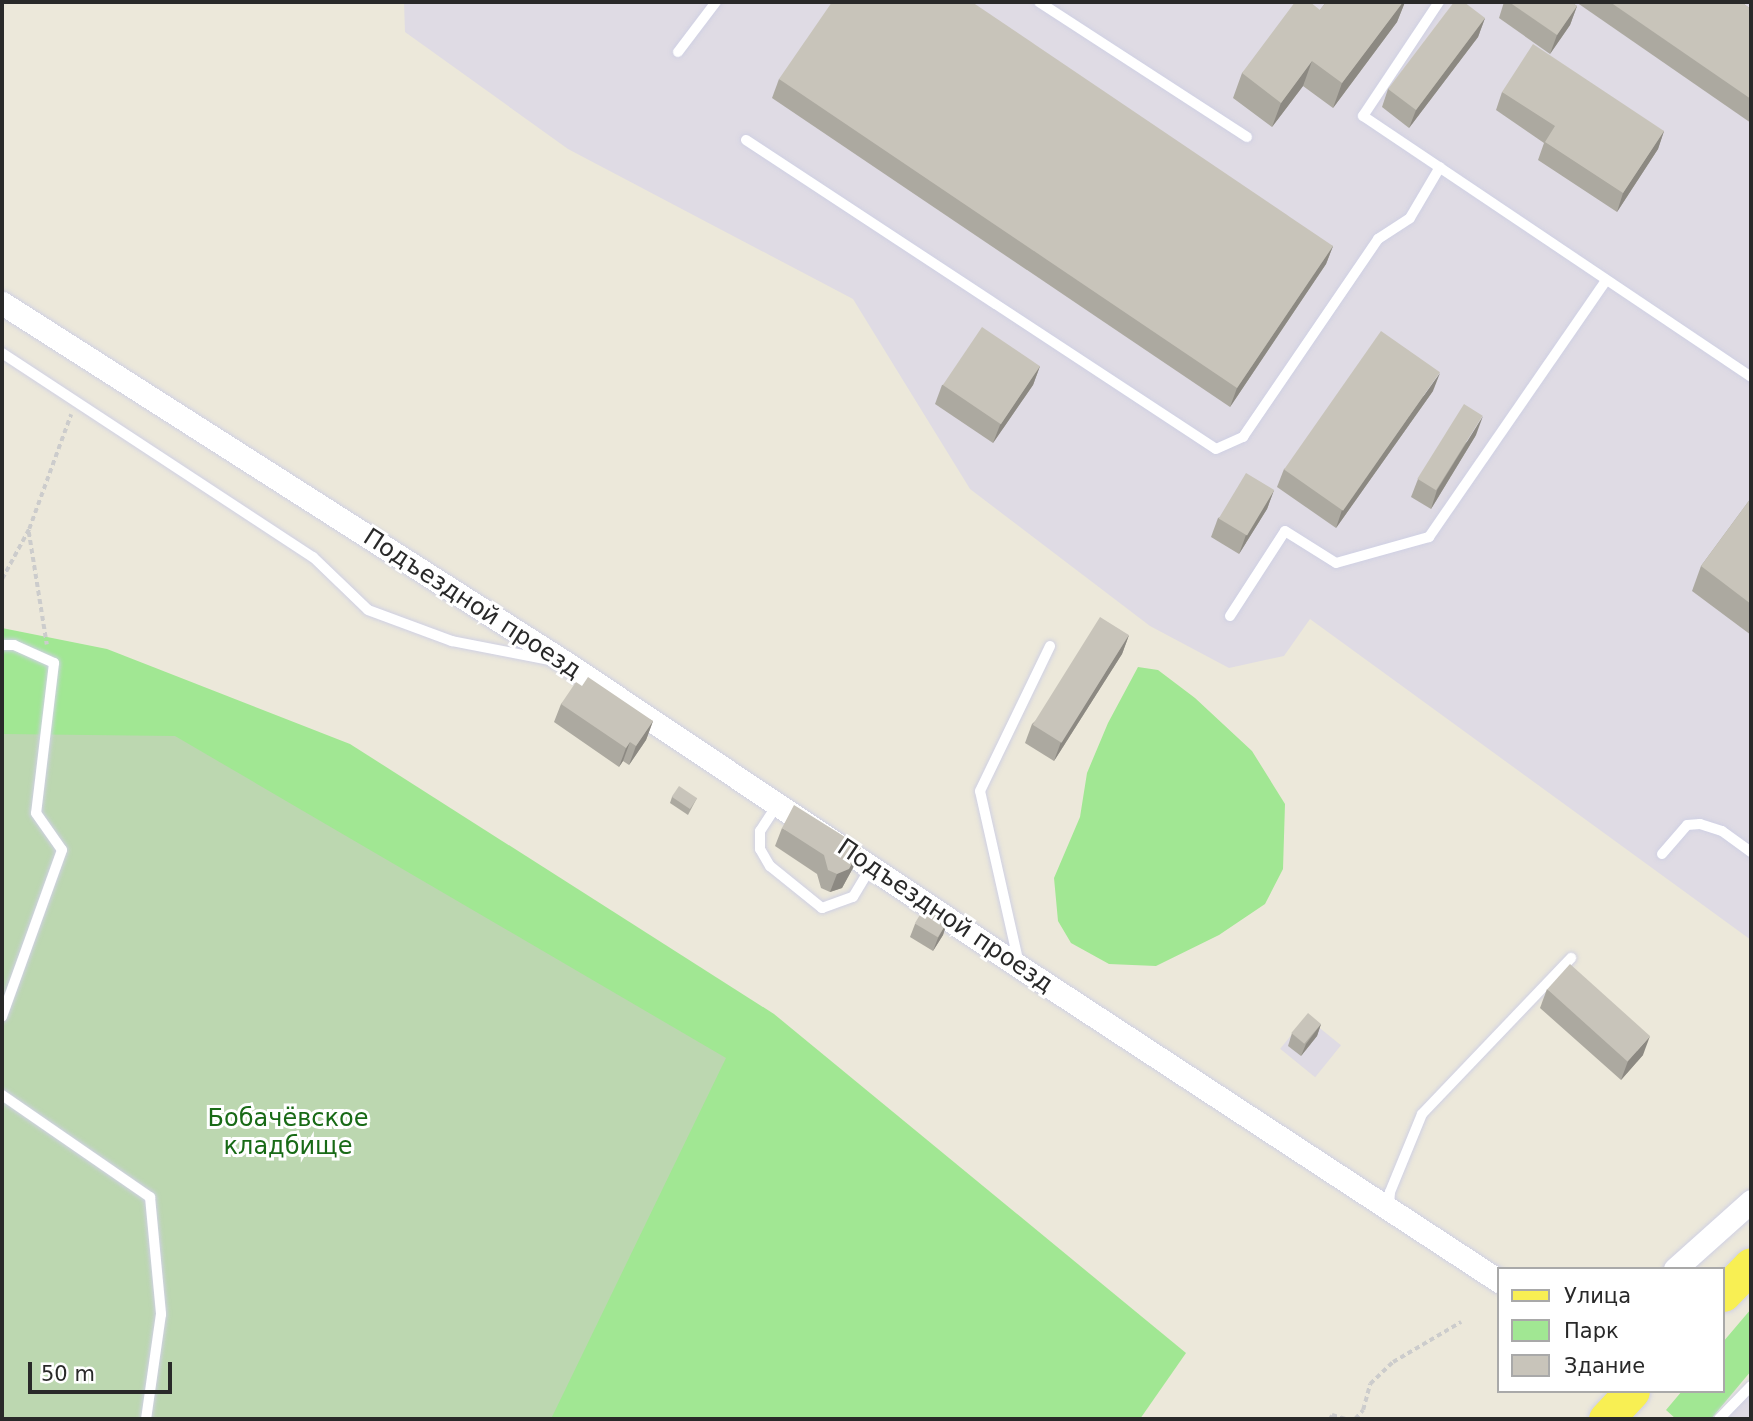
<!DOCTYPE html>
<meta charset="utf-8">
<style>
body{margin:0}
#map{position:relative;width:1753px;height:1421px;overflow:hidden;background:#ece8da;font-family:"DejaVu Sans",sans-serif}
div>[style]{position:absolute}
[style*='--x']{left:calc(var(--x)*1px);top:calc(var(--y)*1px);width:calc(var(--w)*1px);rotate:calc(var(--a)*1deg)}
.industrial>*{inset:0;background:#dfdbe4;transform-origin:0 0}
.green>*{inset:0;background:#a1e793}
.cemetery>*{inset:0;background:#bcd7b0}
.path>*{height:3.5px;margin-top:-1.75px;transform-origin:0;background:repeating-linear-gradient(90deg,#ccc 0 5px,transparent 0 8.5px)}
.roads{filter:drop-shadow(0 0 2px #cfd0e3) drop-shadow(0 0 2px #cfd0e3)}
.lane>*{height:10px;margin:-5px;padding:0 5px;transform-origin:5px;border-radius:5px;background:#fff}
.street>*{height:23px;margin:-11.5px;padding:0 11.5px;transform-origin:11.5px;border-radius:11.5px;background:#fff}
.primary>*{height:35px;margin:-17.5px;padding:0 17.5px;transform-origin:17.5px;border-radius:17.5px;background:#f8ef53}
.wall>*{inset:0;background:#aca9a0}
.shaded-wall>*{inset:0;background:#8c8982}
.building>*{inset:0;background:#c8c4ba;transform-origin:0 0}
span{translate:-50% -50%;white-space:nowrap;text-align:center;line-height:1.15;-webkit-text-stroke:6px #fff;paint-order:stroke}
.street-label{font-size:24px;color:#292929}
.park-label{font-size:24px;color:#186a16}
.frame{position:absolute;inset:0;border:4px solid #292929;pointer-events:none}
.legend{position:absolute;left:1497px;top:1267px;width:228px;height:126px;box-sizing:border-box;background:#fff;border:2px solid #a9a9a9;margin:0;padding:9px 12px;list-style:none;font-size:21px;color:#292929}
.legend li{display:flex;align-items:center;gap:14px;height:35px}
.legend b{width:35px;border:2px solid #a9a9a9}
.scale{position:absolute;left:28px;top:1362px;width:144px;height:32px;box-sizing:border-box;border:4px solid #292929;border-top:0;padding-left:9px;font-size:21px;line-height:24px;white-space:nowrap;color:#292929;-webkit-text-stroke:5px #fff;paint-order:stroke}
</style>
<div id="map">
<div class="industrial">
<i style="clip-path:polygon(404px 2px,1751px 2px,1751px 940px,1310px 619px,1284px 656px,1229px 668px,1150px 626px,970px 489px,853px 299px,568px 149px,405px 32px)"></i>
<i style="left:1306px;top:1017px;width:45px;height:41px;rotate:39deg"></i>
<i style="clip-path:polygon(1751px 1387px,1751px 1419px,1724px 1419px)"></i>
</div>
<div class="green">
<i style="clip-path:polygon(2px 628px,107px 649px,350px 744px,774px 1014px,1186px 1353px,1140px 1419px,2px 1419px)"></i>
<i style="clip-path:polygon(1138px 667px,1158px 670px,1195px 698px,1252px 751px,1285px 804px,1283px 869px,1265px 904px,1219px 935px,1156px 966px,1109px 964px,1071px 943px,1058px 921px,1054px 878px,1080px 817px,1087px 773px,1108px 723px)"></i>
<i style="clip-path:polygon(1751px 1309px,1751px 1371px,1711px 1419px,1676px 1419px,1666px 1410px,1682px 1391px,1723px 1391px,1723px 1342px)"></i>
</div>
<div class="cemetery">
<i style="clip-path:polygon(2px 734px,175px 736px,726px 1058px,551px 1419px,2px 1419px)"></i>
</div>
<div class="path">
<i style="--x:29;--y:532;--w:114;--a:80.9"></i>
<i style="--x:2;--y:579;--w:57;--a:-61.6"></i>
<i style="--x:29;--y:529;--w:122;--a:-69.9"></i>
<i style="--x:1330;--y:1419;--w:4;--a:-63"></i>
<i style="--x:1332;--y:1415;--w:15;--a:16"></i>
<i style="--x:1355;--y:1419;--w:12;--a:-48"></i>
<i style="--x:1363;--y:1410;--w:27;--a:-75"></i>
<i style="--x:1370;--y:1384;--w:32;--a:-44"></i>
<i style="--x:1393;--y:1362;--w:79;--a:-30.5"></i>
</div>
<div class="roads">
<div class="lane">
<i style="--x:1039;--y:2;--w:248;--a:33"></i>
<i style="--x:1439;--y:2;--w:137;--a:123.7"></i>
<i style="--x:1363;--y:116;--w:468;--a:33.9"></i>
<i style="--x:678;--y:52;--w:63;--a:-52.8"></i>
<i style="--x:746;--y:140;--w:562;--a:33.32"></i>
<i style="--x:1216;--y:449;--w:30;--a:-24"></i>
<i style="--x:1243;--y:437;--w:240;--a:-55.7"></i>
<i style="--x:1378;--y:239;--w:38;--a:-33"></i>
<i style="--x:1410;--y:218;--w:59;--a:-59.5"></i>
<i style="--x:2;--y:353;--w:372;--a:33.3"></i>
<i style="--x:313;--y:557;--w:76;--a:43.9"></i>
<i style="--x:368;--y:610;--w:90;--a:20.3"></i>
<i style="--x:452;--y:641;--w:100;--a:11"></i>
<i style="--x:1230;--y:616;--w:101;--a:-57.1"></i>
<i style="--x:1285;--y:531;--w:60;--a:32.1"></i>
<i style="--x:1336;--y:563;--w:97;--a:-15.6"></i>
<i style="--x:1429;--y:537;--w:312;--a:-55.4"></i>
<i style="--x:2;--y:645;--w:12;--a:0"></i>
<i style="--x:14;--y:645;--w:44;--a:24.2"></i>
<i style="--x:54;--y:663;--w:151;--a:96.8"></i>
<i style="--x:36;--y:813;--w:45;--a:54.9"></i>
<i style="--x:62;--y:850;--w:177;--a:109.8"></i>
<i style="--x:777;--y:805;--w:31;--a:123"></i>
<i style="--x:760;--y:831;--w:18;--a:90"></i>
<i style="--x:760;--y:849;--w:20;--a:60"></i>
<i style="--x:770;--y:866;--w:67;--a:38.9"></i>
<i style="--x:822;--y:908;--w:33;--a:-20"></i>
<i style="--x:853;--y:897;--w:35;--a:-59"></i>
<i style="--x:1662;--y:854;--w:38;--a:-49"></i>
<i style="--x:1687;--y:825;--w:13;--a:-4"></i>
<i style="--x:1700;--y:824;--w:23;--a:18"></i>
<i style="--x:1722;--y:831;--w:36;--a:36"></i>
<i style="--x:1019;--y:964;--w:177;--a:-102.7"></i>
<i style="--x:980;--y:791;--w:161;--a:-64.2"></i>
<i style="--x:2;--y:1095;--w:180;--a:34.6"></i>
<i style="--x:150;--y:1197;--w:118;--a:84.6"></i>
<i style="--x:161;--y:1314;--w:106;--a:98.1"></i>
<i style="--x:1389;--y:1206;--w:14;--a:-86"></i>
<i style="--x:1390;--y:1192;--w:84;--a:-67.7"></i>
<i style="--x:1422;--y:1114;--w:216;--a:-46.3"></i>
<i style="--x:1719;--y:1419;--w:46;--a:-45.9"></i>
</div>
<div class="street">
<i style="--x:2;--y:303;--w:669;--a:32.55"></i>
<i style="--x:566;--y:663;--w:546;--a:33.81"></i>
<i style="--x:1020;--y:967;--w:573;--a:33.25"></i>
<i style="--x:1675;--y:1269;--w:102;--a:-41.8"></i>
</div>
<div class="primary">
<i style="--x:1723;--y:1294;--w:40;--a:-46"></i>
<i style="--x:1606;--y:1419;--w:38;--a:-47"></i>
</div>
</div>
<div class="wall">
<i style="clip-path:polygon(1326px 2px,1405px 2px,1397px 22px,1333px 108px,1303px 86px,1272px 127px,1233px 98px,1242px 73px,1320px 10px)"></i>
<i style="clip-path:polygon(1504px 2px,1571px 2px,1577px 6px,1570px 25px,1550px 54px,1499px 18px)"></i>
<i style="clip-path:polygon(1576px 2px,1741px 2px,1751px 9px,1751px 123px)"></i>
<i style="clip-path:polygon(1485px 18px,1478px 37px,1409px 128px,1382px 107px,1388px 89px)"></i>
<i style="clip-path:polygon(779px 79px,1333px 246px,1326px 264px,1230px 407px,772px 98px)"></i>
<i style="clip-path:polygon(1502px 92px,1664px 131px,1658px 149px,1617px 212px,1538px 160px,1544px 143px,1496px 110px)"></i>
<i style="clip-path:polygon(1040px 366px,1033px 385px,993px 443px,935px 404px,942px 385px)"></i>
<i style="clip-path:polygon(1433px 391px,1336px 528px,1277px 487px,1284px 469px)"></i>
<i style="clip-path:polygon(1476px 435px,1431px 509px,1411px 497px,1418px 479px)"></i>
<i style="clip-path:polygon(1274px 490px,1267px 509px,1239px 554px,1211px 537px,1218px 518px)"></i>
<i style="clip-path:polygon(1751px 498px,1751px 635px,1692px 591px,1701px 566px)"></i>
<i style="clip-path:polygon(1129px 635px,1122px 654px,1054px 761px,1025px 743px,1032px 724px)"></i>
<i style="clip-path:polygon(582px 686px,653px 721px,646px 740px,629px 765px,623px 761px,619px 767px,554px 722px,561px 704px)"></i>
<i style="clip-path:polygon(672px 797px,697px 798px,688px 815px,670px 803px)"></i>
<i style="clip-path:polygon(782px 828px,854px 866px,842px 888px,830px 892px,821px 888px,817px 874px,775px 846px)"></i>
<i style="clip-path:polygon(947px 922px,943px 935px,933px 951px,910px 937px,915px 924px)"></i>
<i style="clip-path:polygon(1547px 989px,1643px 1055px,1621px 1080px,1540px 1008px)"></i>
<i style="clip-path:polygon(1321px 1024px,1317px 1036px,1301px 1056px,1288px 1046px,1292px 1033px)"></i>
</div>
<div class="shaded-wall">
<i style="clip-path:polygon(1403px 2px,1405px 2px,1397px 22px,1333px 108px,1342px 83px)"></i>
<i style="clip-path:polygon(1577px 6px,1570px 25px,1550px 54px,1557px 35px)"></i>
<i style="clip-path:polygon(1485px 18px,1478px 37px,1409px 128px,1416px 110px)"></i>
<i style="clip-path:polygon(1312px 61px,1303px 86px,1272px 127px,1281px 103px)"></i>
<i style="clip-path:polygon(1664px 131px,1658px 149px,1617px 212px,1623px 193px)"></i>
<i style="clip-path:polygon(1333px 246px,1326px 264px,1230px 407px,1237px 388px)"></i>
<i style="clip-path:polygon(1040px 366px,1033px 385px,993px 443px,1000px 425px)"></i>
<i style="clip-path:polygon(1440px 373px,1433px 391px,1336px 528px,1342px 510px)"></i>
<i style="clip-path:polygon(1483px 416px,1476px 435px,1431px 509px,1437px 490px)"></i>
<i style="clip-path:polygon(1274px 490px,1267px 509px,1239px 554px,1246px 535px)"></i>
<i style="clip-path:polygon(1129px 635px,1122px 654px,1054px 761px,1061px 742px)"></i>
<i style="clip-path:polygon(653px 721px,646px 740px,629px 765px,636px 746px)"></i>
<i style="clip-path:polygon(630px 742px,623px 761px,619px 767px,626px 748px)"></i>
<i style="clip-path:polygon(861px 847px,854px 866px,842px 888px,830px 892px,837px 874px)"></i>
<i style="clip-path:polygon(947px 922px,943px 935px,933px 951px,938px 938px)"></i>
<i style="clip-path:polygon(1321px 1024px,1317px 1036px,1301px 1056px,1306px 1044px)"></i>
<i style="clip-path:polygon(1650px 1036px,1643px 1055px,1621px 1080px,1628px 1061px)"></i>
</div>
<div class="building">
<i style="clip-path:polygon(832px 2px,972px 2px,1333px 246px,1237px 388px,779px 79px)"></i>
<i style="clip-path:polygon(1295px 2px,1310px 2px,1320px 10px,1326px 2px,1403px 2px,1342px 83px,1312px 61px,1281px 103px,1242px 73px)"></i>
<i style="clip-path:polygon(1454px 2px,1464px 2px,1485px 18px,1416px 110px,1388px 89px)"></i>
<i style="clip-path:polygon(1509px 2px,1571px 2px,1577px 6px,1557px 35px)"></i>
<i style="clip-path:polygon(1610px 2px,1741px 2px,1751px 9px,1751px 99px)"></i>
<i style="clip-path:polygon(1533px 44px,1664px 131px,1623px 193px,1545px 142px,1555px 126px,1502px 92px)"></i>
<i style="left:982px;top:327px;width:70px;height:70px;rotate:34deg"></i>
<i style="left:1381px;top:331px;width:72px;height:169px;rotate:35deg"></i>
<i style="left:1464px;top:404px;width:22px;height:88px;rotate:32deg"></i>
<i style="left:1246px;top:473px;width:33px;height:53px;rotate:31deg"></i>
<i style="clip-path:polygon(1751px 498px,1751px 604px,1701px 566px)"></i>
<i style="left:1100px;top:617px;width:34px;height:127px;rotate:32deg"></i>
<i style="clip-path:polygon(588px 677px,653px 721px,636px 746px,630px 742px,626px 748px,561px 704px,576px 682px,582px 686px)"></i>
<i style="left:679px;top:786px;width:22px;height:13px;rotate:34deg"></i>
<i style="clip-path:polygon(794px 805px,861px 847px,849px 869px,837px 874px,828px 870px,824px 855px,782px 828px)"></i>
<i style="left:924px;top:908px;width:27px;height:18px;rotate:31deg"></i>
<i style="left:1570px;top:964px;width:108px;height:34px;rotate:42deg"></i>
<i style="left:1308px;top:1013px;width:17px;height:26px;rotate:40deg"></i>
</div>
<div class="street-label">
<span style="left:472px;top:604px;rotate:33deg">Подъездной проезд</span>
<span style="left:945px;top:916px;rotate:34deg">Подъездной проезд</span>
</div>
<div class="park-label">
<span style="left:288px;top:1133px">Бобачёвское<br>кладбище</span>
</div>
<div class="frame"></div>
<ul class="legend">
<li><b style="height:9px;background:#f8ef53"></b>Улица</li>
<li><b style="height:19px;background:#a1e793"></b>Парк</li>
<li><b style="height:19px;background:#c8c4ba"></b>Здание</li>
</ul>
<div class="scale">50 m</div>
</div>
